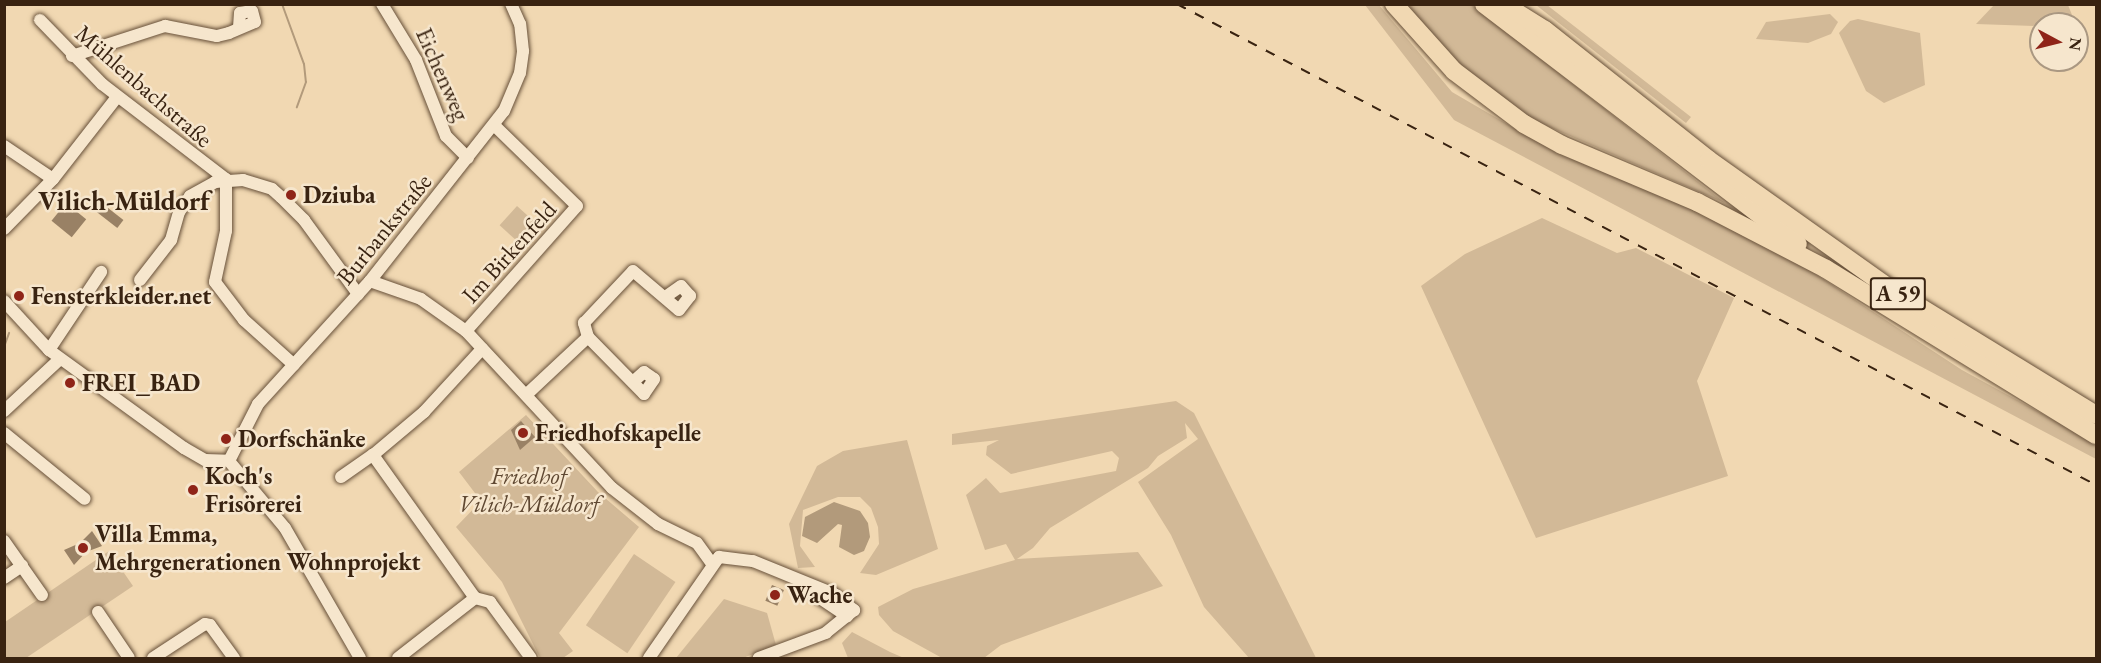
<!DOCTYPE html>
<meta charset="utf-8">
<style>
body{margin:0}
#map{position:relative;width:2101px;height:663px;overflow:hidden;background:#f1d8b2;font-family:"EB Garamond",serif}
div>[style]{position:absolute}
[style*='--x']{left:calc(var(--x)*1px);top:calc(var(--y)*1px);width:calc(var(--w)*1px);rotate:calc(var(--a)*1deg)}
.green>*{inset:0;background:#d2b997;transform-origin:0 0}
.water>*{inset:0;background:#b29a7b}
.stream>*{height:2px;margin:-1px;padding:0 1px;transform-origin:1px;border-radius:1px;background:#b29a7b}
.building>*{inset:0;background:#998165;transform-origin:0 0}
.roads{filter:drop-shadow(0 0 2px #675039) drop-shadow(0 0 2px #675039)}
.minor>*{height:12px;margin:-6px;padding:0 6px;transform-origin:6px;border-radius:6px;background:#f6e6cd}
.highway>*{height:18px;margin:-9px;padding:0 9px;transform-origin:9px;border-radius:9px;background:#f1d8b2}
.rail>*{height:2px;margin-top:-1px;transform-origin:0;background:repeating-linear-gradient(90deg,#392311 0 10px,transparent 0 20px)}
.dots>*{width:16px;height:16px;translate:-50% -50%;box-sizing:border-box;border:3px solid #f6e6cd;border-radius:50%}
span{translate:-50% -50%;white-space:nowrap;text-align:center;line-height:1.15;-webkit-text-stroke:5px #f6e6cd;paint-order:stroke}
.shield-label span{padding:2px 4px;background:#f6e6cd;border:2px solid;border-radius:4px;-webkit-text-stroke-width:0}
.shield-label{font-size:22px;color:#392311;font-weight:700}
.street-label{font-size:24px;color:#392311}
.poi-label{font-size:24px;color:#392311;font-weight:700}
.left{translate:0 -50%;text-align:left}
.park-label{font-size:24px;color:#5f4832;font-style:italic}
.quarter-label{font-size:27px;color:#392311;font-weight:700}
.frame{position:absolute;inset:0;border:6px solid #392311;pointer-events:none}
.north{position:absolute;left:2029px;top:12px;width:60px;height:60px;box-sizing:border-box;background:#f6e6cd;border:2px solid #aa9882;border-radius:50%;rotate:97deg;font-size:16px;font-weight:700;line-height:24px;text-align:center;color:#392311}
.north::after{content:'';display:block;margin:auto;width:21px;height:27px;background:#8f2418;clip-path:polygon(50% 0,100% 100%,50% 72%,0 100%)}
</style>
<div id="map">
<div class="green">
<i style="clip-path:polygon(1365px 5px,1379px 5px,1452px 92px,1557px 153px,1703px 213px,1794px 260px,1962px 370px,2096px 443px,2096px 459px,1454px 120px)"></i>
<i style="clip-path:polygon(1404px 5px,1472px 5px,1725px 203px,1524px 116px,1461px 70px)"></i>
<i style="clip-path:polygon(1536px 5px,1547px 5px,1691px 117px,1686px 123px)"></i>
<i style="clip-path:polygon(1994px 5px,2068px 5px,2072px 15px,2036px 26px,1976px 24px)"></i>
<i style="clip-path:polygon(1830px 14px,1838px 22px,1831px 34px,1808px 43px,1756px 39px,1766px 22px)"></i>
<i style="clip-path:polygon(1858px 19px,1920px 33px,1925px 85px,1884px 103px,1866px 91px,1839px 33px,1850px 21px)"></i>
<i style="left:517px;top:206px;width:31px;height:26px;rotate:42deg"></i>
<i style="clip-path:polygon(1542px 218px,1617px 253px,1636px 248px,1734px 298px,1697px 381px,1728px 476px,1536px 538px,1421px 286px,1465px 254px)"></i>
<i style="clip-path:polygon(1176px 401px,1194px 413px,1316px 658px,1249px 658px,1204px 607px,1171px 535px,1138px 482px,1198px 439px,1185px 423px,1187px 438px,1158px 456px,1148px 468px,1050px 528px,1033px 548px,1017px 559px,1138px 552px,1163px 586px,1001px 645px,984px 658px,942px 658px,893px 631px,879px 615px,878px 607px,913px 589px,1015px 560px,1006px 544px,985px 550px,966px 495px,986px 478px,1000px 493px,1116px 471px,1119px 458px,1112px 451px,1011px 474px,986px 455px,987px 446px,999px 440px,952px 445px,952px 434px)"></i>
<i style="clip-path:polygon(526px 415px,598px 492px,639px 527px,559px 633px,573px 651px,563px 658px,540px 658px,502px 582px,456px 527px,481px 501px,459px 472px)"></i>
<i style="clip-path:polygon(907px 440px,938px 549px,876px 575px,860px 573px,879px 544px,878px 527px,871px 508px,860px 497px,838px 497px,803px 510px,800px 546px,815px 567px,798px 568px,789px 524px,817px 466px,843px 451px)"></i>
<i style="clip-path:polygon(109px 551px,133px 586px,26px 658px,5px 658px,5px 622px)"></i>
<i style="left:634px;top:554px;width:50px;height:86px;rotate:34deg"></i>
<i style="clip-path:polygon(724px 599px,767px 613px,776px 645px,743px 658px,676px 658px)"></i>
<i style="clip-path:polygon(852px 632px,890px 652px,904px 658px,848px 658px,842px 643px)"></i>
</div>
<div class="water">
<i style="clip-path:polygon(834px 502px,860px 511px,868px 523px,870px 537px,864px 551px,854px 555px,839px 547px,842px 525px,838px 524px,817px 543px,802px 536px,805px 517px)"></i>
</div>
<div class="stream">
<i style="--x:282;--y:4;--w:64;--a:69.9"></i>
<i style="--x:304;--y:64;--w:18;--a:84"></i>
<i style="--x:306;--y:82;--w:27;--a:110"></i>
<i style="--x:4;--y:347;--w:15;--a:-70"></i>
</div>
<div class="building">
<i style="left:99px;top:201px;width:31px;height:10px;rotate:38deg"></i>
<i style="left:66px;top:203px;width:26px;height:23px;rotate:39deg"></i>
<i style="clip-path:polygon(521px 421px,535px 437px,520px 450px,511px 430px)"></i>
<i style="clip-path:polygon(92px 531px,102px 546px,86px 552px,74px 565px,64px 550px,80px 543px)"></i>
<i style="left:772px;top:585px;width:13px;height:17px;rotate:23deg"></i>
</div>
<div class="roads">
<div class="minor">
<i style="--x:382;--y:4;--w:66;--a:58.7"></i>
<i style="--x:416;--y:60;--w:82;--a:68.5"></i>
<i style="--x:446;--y:136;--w:31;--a:45"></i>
<i style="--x:40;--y:20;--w:89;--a:45.9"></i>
<i style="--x:102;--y:84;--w:156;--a:37.5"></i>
<i style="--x:72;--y:56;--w:98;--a:-17.9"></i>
<i style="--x:165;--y:26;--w:53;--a:10.9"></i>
<i style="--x:217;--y:36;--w:12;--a:-14"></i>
<i style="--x:229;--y:33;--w:28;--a:-23"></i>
<i style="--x:255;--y:22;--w:11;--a:-105"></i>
<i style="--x:252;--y:11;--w:12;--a:171"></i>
<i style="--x:240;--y:13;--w:15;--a:94"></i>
<i style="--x:4;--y:146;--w:59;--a:34"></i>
<i style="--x:226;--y:179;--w:52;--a:90"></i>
<i style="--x:226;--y:231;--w:52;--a:102.2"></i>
<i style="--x:215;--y:282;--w:48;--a:52.7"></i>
<i style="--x:244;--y:320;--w:67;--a:42"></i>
<i style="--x:4;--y:229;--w:70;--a:-45.6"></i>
<i style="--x:53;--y:179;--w:104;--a:-52"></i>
<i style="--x:140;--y:280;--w:51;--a:-52.2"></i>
<i style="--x:171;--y:240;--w:29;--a:-74"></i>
<i style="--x:179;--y:212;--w:19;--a:-55"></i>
<i style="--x:190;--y:196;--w:29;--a:-29"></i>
<i style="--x:215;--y:182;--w:28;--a:-4"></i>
<i style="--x:243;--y:180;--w:30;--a:17"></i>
<i style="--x:272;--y:189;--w:12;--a:42"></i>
<i style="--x:281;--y:197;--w:33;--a:45"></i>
<i style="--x:304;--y:220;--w:92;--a:53.9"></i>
<i style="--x:370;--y:281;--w:54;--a:19.4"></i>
<i style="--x:421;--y:299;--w:55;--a:35.4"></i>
<i style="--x:466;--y:331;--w:214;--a:47.1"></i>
<i style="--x:612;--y:488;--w:58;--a:38"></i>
<i style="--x:658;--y:524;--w:43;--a:26"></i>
<i style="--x:697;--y:543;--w:24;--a:54"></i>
<i style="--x:4;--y:301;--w:67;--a:47.4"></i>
<i style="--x:49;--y:350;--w:167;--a:36"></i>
<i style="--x:184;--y:448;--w:24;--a:30"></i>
<i style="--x:205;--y:460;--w:24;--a:2"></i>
<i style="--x:466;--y:331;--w:167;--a:-48.4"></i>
<i style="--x:577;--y:206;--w:115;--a:-135.7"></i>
<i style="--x:588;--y:337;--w:80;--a:45.5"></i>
<i style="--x:644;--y:394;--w:18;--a:-56"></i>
<i style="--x:654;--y:379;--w:12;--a:-145"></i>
<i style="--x:644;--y:372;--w:15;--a:138"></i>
<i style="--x:49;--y:350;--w:94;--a:-56.3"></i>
<i style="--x:526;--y:395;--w:85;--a:-43.1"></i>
<i style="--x:588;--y:337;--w:15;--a:-106"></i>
<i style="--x:584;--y:323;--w:71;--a:-46.7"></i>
<i style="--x:633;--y:271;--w:60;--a:40.3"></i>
<i style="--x:679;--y:310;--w:18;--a:-52"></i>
<i style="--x:690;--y:296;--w:13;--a:-132"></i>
<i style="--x:681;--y:286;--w:19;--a:145"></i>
<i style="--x:4;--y:411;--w:76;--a:-42.9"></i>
<i style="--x:4;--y:433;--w:104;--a:39.2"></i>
<i style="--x:229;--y:461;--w:64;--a:-63"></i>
<i style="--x:258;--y:404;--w:166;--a:-47.7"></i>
<i style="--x:370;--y:281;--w:216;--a:-51.8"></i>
<i style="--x:504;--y:111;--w:41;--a:-67.2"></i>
<i style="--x:520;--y:73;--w:22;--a:-82"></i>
<i style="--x:523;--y:51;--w:27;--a:-96"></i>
<i style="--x:520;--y:24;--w:22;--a:-114"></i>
<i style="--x:229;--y:461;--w:87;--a:50.1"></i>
<i style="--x:285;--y:528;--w:150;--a:60"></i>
<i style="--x:341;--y:477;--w:39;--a:-35"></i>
<i style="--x:4;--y:541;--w:66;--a:54.9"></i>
<i style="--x:4;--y:578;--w:22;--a:-34"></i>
<i style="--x:814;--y:594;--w:40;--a:34"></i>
<i style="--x:475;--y:598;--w:16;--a:15"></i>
<i style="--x:490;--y:602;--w:69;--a:53.8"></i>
<i style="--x:98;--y:612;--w:55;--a:56"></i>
<i style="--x:153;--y:658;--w:62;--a:-33.2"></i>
<i style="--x:205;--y:624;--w:5;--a:11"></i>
<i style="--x:210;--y:625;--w:41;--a:54"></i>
<i style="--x:398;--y:658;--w:98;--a:-37.9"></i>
<i style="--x:475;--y:598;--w:176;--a:-125.5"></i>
<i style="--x:373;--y:455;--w:67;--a:-40.1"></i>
<i style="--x:424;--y:412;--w:86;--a:-47.4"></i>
<i style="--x:649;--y:658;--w:123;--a:-55.3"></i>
<i style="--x:719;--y:557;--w:34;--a:7"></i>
<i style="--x:753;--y:561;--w:87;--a:22.2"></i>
<i style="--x:834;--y:594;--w:26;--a:39"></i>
<i style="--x:854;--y:610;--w:36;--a:141"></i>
<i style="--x:826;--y:633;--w:72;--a:159.5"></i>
</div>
<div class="highway">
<i style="--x:1394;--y:4;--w:90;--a:48.2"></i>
<i style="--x:1454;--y:71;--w:88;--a:37.1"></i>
<i style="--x:1524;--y:124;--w:43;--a:28.9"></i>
<i style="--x:1562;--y:145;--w:147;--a:22.9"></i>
<i style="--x:1697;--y:202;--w:145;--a:27.4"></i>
<i style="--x:1826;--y:269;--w:317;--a:31.6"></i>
<i style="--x:1484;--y:4;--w:395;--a:37.4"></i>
<i style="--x:1503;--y:4;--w:49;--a:31.8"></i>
<i style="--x:1545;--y:30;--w:209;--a:38.4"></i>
<i style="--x:1709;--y:160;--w:228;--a:35.4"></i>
<i style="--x:1895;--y:292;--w:236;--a:31.5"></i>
</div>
</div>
<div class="rail">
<i style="--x:1177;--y:4;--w:1037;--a:27.63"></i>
</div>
<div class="dots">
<i style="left:291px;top:195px;background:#8f2418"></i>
<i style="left:19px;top:296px;background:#8f2418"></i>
<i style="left:70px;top:383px;background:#8f2418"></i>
<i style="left:523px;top:433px;background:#8f2418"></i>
<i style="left:226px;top:439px;background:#8f2418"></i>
<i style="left:193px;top:490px;background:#8f2418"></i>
<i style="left:83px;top:548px;background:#8f2418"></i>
<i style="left:775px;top:595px;background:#8f2418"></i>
</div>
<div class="shield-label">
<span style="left:1898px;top:294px">A 59</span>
</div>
<div class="street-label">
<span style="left:443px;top:74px;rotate:66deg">Eichenweg</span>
<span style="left:144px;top:86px;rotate:41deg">Mühlenbachstraße</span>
<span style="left:384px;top:229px;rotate:-51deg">Burbankstraße</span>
<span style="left:509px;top:252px;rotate:-48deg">Im Birkenfeld</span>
</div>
<div class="poi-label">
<span class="left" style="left:303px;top:195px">Dziuba</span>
<span class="left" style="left:31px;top:296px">Fensterkleider.net</span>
<span class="left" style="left:82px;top:383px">FREI_BAD</span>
<span class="left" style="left:535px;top:433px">Friedhofskapelle</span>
<span class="left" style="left:238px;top:439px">Dorfschänke</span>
<span class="left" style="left:205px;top:490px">Koch's<br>Frisörerei</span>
<span class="left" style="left:95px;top:548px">Villa Emma,<br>Mehrgenerationen Wohnprojekt</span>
<span class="left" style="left:787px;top:595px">Wache</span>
</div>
<div class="park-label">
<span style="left:529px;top:490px">Friedhof<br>Vilich-Müldorf</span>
</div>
<div class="quarter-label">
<span style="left:124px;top:201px">Vilich-Müldorf</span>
</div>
<div class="frame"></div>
<div class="north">N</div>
</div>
